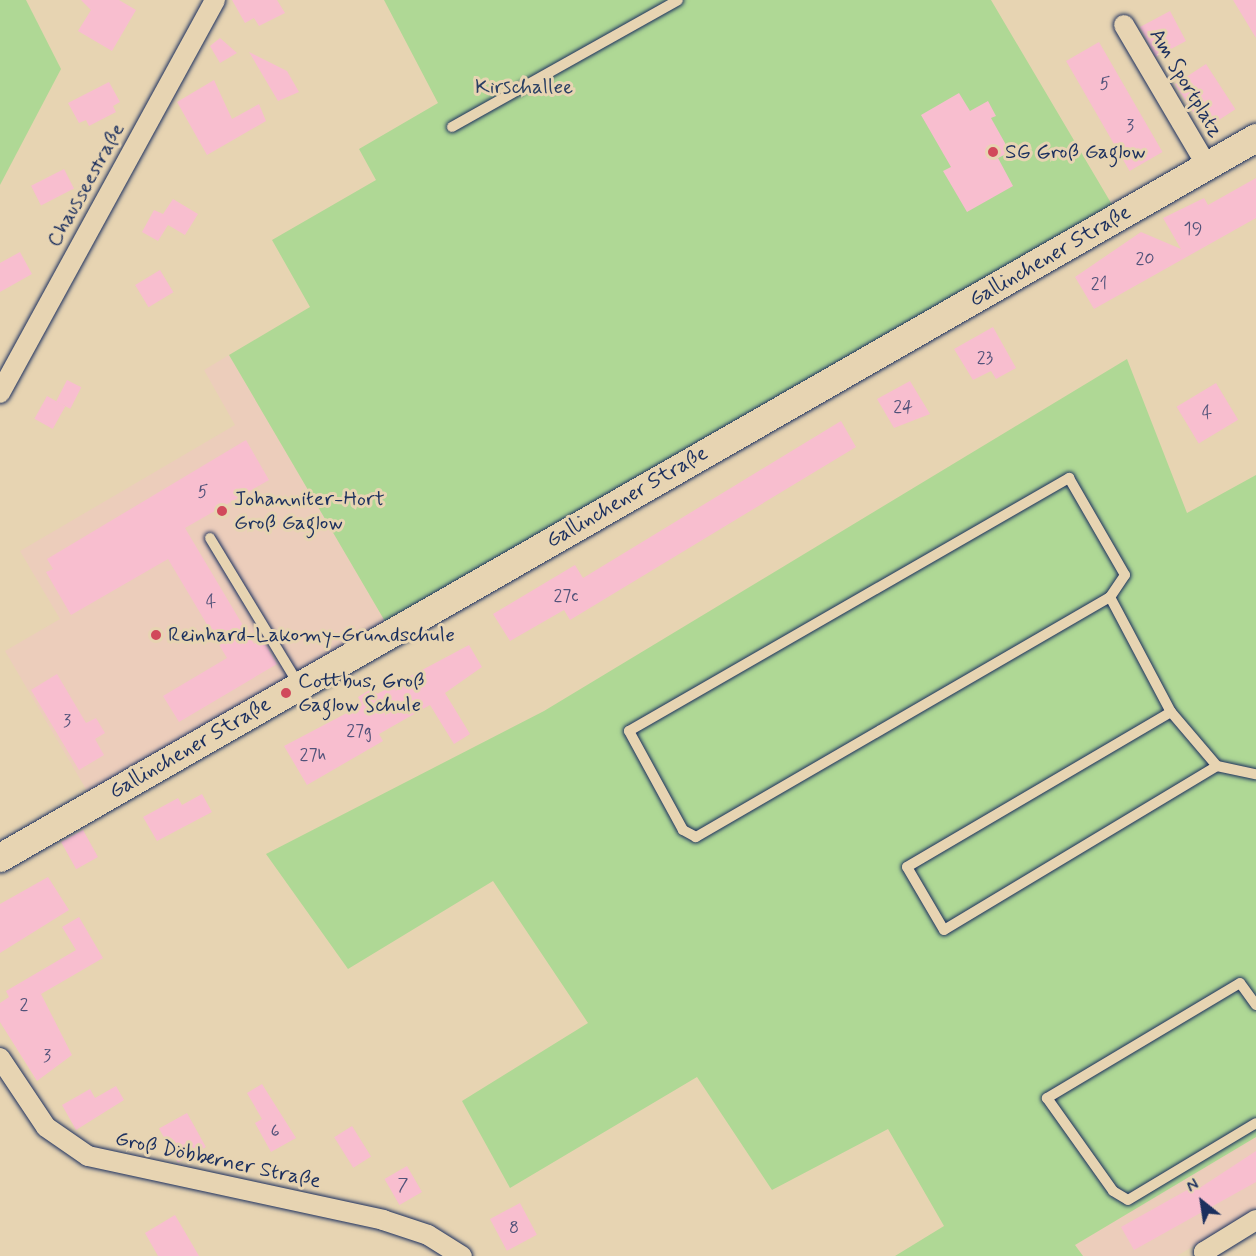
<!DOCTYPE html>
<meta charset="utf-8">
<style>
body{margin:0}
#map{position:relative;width:1256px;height:1256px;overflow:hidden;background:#e7d4b2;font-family:Mynerve,sans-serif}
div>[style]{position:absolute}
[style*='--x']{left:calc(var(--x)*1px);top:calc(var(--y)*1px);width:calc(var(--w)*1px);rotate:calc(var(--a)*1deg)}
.built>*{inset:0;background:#eccdbb}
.green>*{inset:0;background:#afd895}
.building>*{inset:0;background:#f8becf;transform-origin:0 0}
.roads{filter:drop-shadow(0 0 2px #1b2f5e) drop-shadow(0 0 2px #1b2f5e)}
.lane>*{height:10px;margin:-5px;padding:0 5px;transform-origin:5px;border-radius:5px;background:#e7d4b2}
.street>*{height:20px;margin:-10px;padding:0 10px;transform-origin:10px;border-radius:10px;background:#e7d4b2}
.secondary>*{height:28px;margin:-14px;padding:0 14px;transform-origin:14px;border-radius:14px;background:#e7d4b2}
.dots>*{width:16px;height:16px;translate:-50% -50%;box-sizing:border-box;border:3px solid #e7d4b2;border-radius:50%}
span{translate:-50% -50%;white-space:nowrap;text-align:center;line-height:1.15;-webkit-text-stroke:6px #e7d4b2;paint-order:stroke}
.number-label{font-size:18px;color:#52537a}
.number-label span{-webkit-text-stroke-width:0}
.street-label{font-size:21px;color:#1b2f5e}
.park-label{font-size:21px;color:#2a4064}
.poi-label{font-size:21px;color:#1b2f5e}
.left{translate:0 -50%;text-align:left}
.north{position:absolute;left:1172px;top:1172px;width:60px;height:60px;-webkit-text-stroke:4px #e7d4b2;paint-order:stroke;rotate:330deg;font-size:16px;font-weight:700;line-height:24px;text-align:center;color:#1b2f5e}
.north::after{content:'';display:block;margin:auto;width:21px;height:27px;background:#1b2f5e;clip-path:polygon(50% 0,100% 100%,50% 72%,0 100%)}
</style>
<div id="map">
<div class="built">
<i style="clip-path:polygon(229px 355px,386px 623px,90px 796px,5px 651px,60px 619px,20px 551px,235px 425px,204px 370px)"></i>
<i style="clip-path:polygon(1256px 1137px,1256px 1208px,1177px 1256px,1083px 1256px,1075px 1245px)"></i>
</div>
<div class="green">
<i style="clip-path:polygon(0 0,26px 0,61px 69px,0 185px)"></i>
<i style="clip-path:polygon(384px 0,991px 0,1114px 208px,386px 623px,229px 355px,310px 307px,272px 240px,376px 180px,359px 149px,438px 103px)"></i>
<i style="clip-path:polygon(1127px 359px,1187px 513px,1256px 475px,1256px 1137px,1075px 1245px,1083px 1256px,895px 1256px,944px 1226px,888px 1129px,772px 1190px,697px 1077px,510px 1188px,462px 1101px,588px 1023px,493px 881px,348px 969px,266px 854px,544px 711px)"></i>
</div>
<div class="building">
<i style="clip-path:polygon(81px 0,119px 0,136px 10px,112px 51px,78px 31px,91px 10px)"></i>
<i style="clip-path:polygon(232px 0,277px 0,285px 13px,259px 26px,254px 18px,245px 23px)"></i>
<i style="clip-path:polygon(1233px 0,1256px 0,1256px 38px)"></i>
<i style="left:1170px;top:11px;width:34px;height:34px;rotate:62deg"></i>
<i style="clip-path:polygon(220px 38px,237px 53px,220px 63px,210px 46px)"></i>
<i style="left:1099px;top:42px;width:127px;height:38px;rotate:60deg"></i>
<i style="clip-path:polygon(249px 52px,287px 71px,299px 92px,278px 101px)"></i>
<i style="left:1206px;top:64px;width:54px;height:37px;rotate:57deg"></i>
<i style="clip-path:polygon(214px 80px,232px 119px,259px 104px,266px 121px,207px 155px,177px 102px)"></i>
<i style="clip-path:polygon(109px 82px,120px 102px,113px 106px,116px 112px,89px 126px,86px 120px,79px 123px,68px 103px)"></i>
<i style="clip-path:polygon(959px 93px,970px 111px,988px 101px,996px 116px,991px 118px,1010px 152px,998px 158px,1013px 186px,967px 212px,943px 171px,951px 167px,921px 115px)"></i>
<i style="left:64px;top:169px;width:22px;height:37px;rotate:63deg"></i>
<i style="clip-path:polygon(1256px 178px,1256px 218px,1094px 309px,1075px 277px,1141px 232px,1181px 249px,1163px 218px,1204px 198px,1208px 205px)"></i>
<i style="clip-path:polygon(173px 199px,198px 214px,185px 235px,168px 225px,158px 241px,142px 232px,154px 210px,163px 214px)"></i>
<i style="clip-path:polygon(20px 252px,32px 274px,0 292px,0 263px)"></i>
<i style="left:160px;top:270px;width:26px;height:29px;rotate:59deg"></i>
<i style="clip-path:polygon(993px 327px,1016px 368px,996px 379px,991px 371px,973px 380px,954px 349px)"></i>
<i style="left:67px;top:380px;width:16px;height:24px;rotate:27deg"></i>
<i style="clip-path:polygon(910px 381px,930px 414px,894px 428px,877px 399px)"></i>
<i style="left:1216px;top:383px;width:43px;height:46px;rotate:59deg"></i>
<i style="left:47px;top:396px;width:21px;height:26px;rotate:29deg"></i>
<i style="clip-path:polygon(841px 421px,856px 447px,570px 620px,564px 610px,510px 641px,493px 614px,575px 565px,583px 578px)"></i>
<i style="clip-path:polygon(246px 440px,269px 480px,185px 528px,254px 644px,262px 639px,277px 664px,179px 722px,163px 696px,227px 658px,168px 559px,71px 615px,46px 572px,53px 569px,47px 559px)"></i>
<i style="clip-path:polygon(469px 645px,482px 667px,445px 693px,470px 734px,454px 744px,430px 705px,379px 734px,383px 741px,307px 785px,284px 746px,362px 705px,358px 697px,373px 688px,377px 694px)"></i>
<i style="clip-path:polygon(57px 674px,86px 723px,96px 718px,105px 733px,95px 739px,104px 755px,79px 770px,31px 690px)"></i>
<i style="clip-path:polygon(202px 794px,212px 812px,157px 841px,143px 817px,178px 798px,182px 805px)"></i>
<i style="left:83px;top:830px;width:31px;height:25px;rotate:61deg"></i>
<i style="clip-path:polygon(48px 877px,69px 910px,0 953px,0 904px)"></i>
<i style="clip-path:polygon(79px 917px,103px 958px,41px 994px,72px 1055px,37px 1081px,0 1022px,0 1003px,9px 997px,6px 991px,76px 950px,62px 927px)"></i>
<i style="clip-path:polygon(262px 1084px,296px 1138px,271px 1152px,255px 1123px,262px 1119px,247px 1093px)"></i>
<i style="clip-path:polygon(116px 1086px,124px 1100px,76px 1130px,62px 1105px,90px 1089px,95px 1098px)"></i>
<i style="left:187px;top:1113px;width:39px;height:32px;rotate:61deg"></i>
<i style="left:352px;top:1126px;width:36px;height:21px;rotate:58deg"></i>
<i style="clip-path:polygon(1256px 1151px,1256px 1182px,1134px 1250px,1121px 1227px,1196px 1185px,1198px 1189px)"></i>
<i style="left:407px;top:1166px;width:30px;height:26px;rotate:60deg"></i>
<i style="left:520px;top:1203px;width:36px;height:34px;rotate:62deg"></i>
<i style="clip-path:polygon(175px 1215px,199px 1256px,158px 1256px,145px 1233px)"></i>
</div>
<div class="roads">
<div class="lane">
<i style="--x:452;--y:127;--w:259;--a:-29.3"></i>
<i style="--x:210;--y:538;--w:172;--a:58.8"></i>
<i style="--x:1110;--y:597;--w:479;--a:149.9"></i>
<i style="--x:696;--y:837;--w:15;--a:-152"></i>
<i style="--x:683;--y:830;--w:113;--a:-118.6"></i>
<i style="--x:629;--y:731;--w:508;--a:-29.9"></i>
<i style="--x:1069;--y:478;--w:112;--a:60"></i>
<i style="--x:1125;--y:575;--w:27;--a:124"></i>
<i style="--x:1110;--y:597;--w:130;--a:62.1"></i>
<i style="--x:1171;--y:712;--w:71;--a:49.6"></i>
<i style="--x:1217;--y:766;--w:40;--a:12"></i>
<i style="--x:1171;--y:712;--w:306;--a:149.6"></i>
<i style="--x:907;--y:867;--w:73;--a:59.6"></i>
<i style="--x:944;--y:930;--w:318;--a:-31"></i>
<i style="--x:1256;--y:1005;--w:27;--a:-126"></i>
<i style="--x:1240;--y:983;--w:225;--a:149.2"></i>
<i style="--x:1047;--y:1098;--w:114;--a:54.6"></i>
<i style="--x:1113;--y:1191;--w:17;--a:31"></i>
<i style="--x:1128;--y:1200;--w:149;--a:-31"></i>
</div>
<div class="street">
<i style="--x:1124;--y:25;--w:164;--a:59.5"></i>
<i style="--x:0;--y:393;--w:448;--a:-61.3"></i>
<i style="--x:0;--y:1058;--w:83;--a:56.3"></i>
<i style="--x:46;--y:1127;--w:51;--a:34.6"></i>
<i style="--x:88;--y:1156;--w:302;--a:12.2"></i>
<i style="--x:383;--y:1220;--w:47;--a:18.4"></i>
<i style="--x:428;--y:1235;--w:40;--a:32"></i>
<i style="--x:1207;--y:1256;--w:5;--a:-127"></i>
<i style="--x:1204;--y:1252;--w:61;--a:-31.6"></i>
</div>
<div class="secondary">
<i style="--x:0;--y:858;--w:1448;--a:-29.82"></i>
</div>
</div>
<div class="dots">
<i style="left:993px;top:152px;background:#d1495b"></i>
<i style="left:222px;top:511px;background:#d1495b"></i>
<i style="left:156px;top:635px;background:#d1495b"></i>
<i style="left:286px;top:693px;background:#d1495b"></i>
</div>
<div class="number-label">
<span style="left:1105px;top:84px">5</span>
<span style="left:1130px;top:126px">3</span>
<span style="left:1193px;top:229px">19</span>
<span style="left:1145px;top:259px">20</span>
<span style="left:1099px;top:284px">21</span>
<span style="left:985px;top:358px">23</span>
<span style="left:903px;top:407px">24</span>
<span style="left:1207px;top:413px">4</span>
<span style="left:203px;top:492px">5</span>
<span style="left:566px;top:596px">27c</span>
<span style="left:211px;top:602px">4</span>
<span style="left:67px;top:721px">3</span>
<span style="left:359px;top:731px">27g</span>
<span style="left:313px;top:755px">27h</span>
<span style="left:24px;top:1005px">2</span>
<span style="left:47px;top:1056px">3</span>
<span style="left:275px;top:1131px">6</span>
<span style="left:403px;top:1185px">7</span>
<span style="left:514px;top:1228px">8</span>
</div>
<div class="street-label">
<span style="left:1186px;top:83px;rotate:59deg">Am Sportplatz</span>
<span style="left:86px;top:185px;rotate:-61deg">Chausseestraße</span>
<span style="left:1050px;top:256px;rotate:-30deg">Gallinchener Straße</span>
<span style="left:627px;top:497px;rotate:-30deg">Gallinchener Straße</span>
<span style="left:190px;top:748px;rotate:-30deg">Gallinchener Straße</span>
<span style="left:218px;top:1160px;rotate:12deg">Groß Döbberner Straße</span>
</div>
<div class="park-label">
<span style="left:524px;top:87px">Kirschallee</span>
</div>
<div class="poi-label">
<span class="left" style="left:1005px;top:152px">SG Groß Gaglow</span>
<span class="left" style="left:234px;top:511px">Johanniter-Hort<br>Groß Gaglow</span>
<span class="left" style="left:168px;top:635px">Reinhard-Lakomy-Grundschule</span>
<span class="left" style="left:298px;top:693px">Cottbus, Groß<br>Gaglow Schule</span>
</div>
<div class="north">N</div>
</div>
